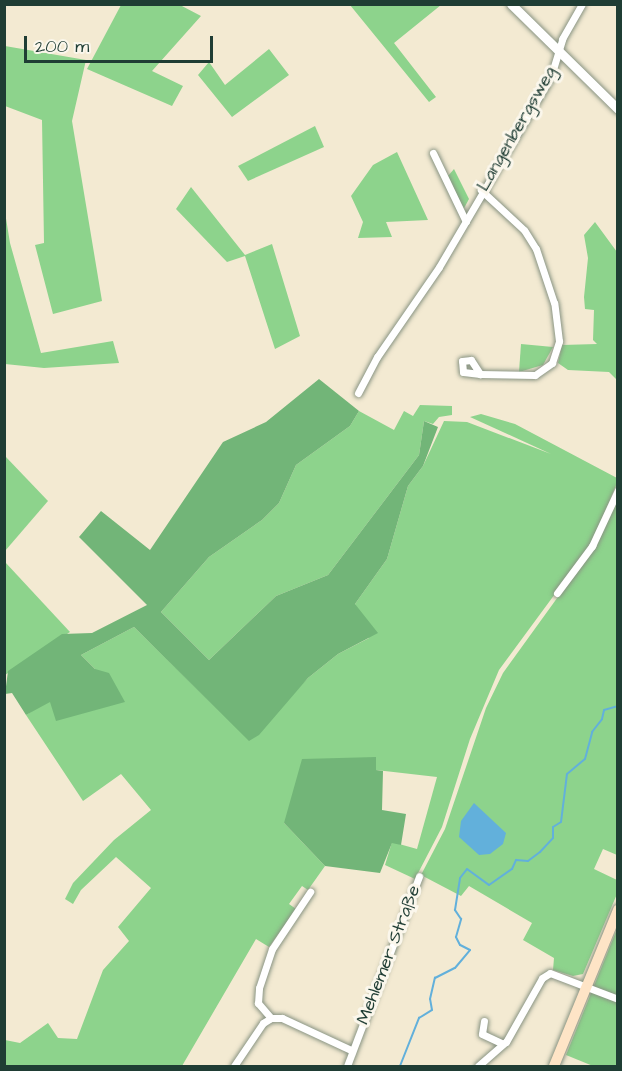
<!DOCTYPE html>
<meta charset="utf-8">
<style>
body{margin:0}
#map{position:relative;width:622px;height:1071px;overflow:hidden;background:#f3ead2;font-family:"Architects Daughter",sans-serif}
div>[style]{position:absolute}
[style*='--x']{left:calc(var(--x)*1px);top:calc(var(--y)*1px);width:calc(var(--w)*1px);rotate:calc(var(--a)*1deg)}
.green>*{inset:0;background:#8dd38c}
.forest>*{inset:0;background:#72b578}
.water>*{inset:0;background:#62b0db}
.stream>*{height:2px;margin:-1px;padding:0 1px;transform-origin:1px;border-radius:1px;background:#62b0db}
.roads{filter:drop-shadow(0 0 2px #899483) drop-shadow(0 0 2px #899483)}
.minor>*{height:7px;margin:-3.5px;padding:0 3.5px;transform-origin:3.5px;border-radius:3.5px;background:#fff}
.tertiary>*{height:9px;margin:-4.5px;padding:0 4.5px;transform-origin:4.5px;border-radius:4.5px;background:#fff}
.secondary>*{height:10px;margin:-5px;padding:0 5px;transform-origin:5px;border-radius:5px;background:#fee4c6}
span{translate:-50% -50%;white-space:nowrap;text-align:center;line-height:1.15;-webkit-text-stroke:6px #fbf7ec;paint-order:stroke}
.street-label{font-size:18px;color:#1f3d34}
.frame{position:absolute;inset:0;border:6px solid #1f3d34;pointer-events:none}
.scale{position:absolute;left:24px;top:36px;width:189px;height:27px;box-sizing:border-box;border:3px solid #1f3d34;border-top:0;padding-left:8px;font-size:18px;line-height:21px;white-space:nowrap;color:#1f3d34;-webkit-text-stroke:4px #fbf7ec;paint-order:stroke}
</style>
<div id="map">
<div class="green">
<i style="clip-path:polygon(121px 5px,180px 5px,201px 16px,152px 71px,183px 86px,172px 106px,87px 69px)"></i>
<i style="clip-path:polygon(350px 5px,441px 5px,394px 43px,436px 97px,429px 102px)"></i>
<i style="clip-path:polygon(5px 46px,86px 60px,72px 121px,102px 301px,53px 314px,35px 245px,44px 243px,42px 120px,5px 106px)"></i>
<i style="clip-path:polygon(269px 49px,289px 75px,232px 117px,198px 75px,209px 62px,225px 85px)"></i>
<i style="clip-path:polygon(315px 126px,324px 147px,248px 181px,238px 166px)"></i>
<i style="clip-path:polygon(397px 152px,428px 220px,386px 222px,392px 237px,358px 238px,363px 222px,351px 196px,373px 165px)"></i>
<i style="clip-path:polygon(454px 169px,469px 199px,463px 210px,448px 176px)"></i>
<i style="clip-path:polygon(191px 187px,245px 255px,272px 244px,300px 336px,275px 349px,245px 256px,227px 262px,176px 209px)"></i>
<i style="clip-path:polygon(4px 206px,10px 243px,41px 353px,113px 341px,119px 363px,44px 368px,5px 364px)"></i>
<i style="clip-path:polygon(595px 222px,617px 252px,617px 380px,609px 372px,568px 370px,558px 363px,562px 345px,597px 344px,593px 340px,594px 310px,585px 309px,584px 297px,588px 258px,584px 235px)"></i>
<i style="clip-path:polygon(521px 344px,553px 347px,543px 365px,519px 372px)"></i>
<i style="clip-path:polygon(420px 405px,452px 406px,452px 415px,439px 417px,433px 424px,424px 421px,419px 455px,328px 575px,276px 596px,209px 660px,161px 612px,209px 557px,262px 520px,279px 503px,296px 465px,350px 426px,359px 411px,394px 430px,404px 411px,413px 416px)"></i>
<i style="clip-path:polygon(481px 414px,515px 424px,617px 478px,617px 483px,591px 545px,499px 670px,470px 739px,442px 827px,415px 879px,385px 865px,392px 842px,417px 849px,437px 777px,376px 770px,376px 758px,284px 823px,325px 866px,308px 890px,302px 886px,289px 904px,296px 909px,269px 947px,256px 939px,182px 1066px,5px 1066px,5px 1040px,20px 1043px,48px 1023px,58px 1038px,77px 1039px,103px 970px,129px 941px,118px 927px,151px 888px,116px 857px,81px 890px,73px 904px,65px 899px,73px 883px,114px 840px,151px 810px,121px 774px,83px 801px,26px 715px,95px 669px,81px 655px,134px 627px,249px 740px,308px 678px,338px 654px,369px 638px,355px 604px,387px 559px,408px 486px,423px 466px,444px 421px,467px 422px,551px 454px,470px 417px)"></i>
<i style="clip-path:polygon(5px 456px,48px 501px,5px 551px)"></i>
<i style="clip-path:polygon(617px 496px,617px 855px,603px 849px,594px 869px,617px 880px,617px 894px,583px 974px,573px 976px,553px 970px,554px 958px,523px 940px,532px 923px,469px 886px,461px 896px,421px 875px,445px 829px,486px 708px,503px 673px,594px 547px)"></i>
<i style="clip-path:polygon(5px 562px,70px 632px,5px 675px)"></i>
<i style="clip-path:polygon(617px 929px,617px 1066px,593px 1066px,566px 1055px)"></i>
</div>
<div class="forest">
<i style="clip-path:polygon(319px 379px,359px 411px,350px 426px,296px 465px,279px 503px,262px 520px,209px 557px,161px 612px,209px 660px,276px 596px,328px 575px,419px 455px,424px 421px,438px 427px,423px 466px,408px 486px,387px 559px,355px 604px,378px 633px,338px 654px,308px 678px,259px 735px,249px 741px,134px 627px,81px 655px,95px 669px,109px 673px,125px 702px,56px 721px,50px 702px,26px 715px,12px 693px,5px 694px,8px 671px,62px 634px,92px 633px,147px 605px,79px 537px,101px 511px,150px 550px,223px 442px,266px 422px)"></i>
<i style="clip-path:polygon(376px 757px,376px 770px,383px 771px,382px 810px,406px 814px,401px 845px,392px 843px,380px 873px,325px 866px,284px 823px,302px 759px)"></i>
</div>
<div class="water">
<i style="clip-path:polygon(474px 803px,506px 833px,503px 844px,490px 854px,479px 855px,459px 837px,461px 821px)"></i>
</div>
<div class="stream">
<i style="--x:400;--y:1066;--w:52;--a:-68.4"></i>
<i style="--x:419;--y:1018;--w:15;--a:-32"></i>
<i style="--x:432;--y:1010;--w:11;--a:-100"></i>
<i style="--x:430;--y:999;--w:22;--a:-77"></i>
<i style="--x:435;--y:978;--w:22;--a:-27"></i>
<i style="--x:455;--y:968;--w:23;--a:-50"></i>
<i style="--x:470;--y:950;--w:11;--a:-153"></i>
<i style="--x:460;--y:945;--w:9;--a:-117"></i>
<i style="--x:456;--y:937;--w:19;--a:-74"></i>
<i style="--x:461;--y:919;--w:11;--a:-124"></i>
<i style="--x:455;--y:910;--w:32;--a:-81"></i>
<i style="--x:460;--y:878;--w:11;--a:-52"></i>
<i style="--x:467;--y:869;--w:27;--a:36"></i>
<i style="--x:489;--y:885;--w:28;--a:-35"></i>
<i style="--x:512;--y:869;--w:10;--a:-66"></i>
<i style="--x:516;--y:860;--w:12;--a:5"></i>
<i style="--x:528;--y:861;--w:15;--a:-37"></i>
<i style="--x:540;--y:852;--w:19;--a:-47"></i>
<i style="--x:553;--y:838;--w:11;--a:-90"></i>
<i style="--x:553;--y:827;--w:9;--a:-32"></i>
<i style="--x:561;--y:822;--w:48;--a:-82.9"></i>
<i style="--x:567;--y:774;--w:23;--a:-40"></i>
<i style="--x:585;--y:759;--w:28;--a:-75"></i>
<i style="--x:592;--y:732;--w:16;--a:-52"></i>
<i style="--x:602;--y:719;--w:9;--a:-77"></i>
<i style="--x:604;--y:710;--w:15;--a:-16"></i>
</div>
<div class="roads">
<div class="minor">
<i style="--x:433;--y:153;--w:76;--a:64.4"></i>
<i style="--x:480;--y:374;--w:17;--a:-173"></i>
<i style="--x:463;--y:372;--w:11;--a:-95"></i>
<i style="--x:462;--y:361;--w:9;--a:-6"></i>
<i style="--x:471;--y:360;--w:17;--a:57"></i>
<i style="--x:480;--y:374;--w:55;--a:1"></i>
<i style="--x:535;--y:375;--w:21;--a:-35"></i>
<i style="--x:552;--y:363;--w:23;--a:-72"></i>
<i style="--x:559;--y:341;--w:38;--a:-97"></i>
<i style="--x:554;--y:303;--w:57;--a:-108.4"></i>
<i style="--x:536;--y:249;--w:22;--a:-122"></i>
<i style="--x:524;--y:230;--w:59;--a:-137.1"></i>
<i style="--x:358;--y:393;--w:41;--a:-62.2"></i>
<i style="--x:377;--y:357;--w:109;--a:-55.4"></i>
<i style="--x:439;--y:267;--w:221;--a:-59.6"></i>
<i style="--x:551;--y:76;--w:39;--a:-73"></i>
<i style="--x:562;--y:39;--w:40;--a:-60.3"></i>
<i style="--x:557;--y:593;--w:59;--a:-53.3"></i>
<i style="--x:592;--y:546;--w:62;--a:-65.1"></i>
<i style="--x:271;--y:1018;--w:20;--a:-131"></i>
<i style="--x:258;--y:1003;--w:15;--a:-86"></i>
<i style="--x:259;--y:988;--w:41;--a:-71.6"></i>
<i style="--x:272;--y:949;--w:69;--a:-56.3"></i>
<i style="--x:484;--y:1021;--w:13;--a:99"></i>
<i style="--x:482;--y:1034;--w:23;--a:25"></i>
<i style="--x:234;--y:1066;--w:52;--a:-56"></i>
<i style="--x:263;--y:1023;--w:9;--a:-32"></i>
<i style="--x:271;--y:1018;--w:11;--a:0"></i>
<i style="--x:282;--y:1018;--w:76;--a:24.9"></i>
<i style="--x:347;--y:1066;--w:203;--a:-69.2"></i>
<i style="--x:478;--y:1066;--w:37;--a:-41"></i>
<i style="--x:506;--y:1042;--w:73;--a:-60.6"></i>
<i style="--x:542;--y:978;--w:9;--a:-32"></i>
<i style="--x:550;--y:973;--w:73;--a:20.9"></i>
</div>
<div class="tertiary">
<i style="--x:511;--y:4;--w:150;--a:44.5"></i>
</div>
<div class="secondary">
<i style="--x:554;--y:1066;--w:169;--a:-67.7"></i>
</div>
</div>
<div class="street-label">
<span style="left:517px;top:129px;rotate:-60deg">Langenbergsweg</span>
<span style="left:389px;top:955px;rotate:-69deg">Mehlemer Straße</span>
</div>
<div class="frame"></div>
<div class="scale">200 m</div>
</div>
